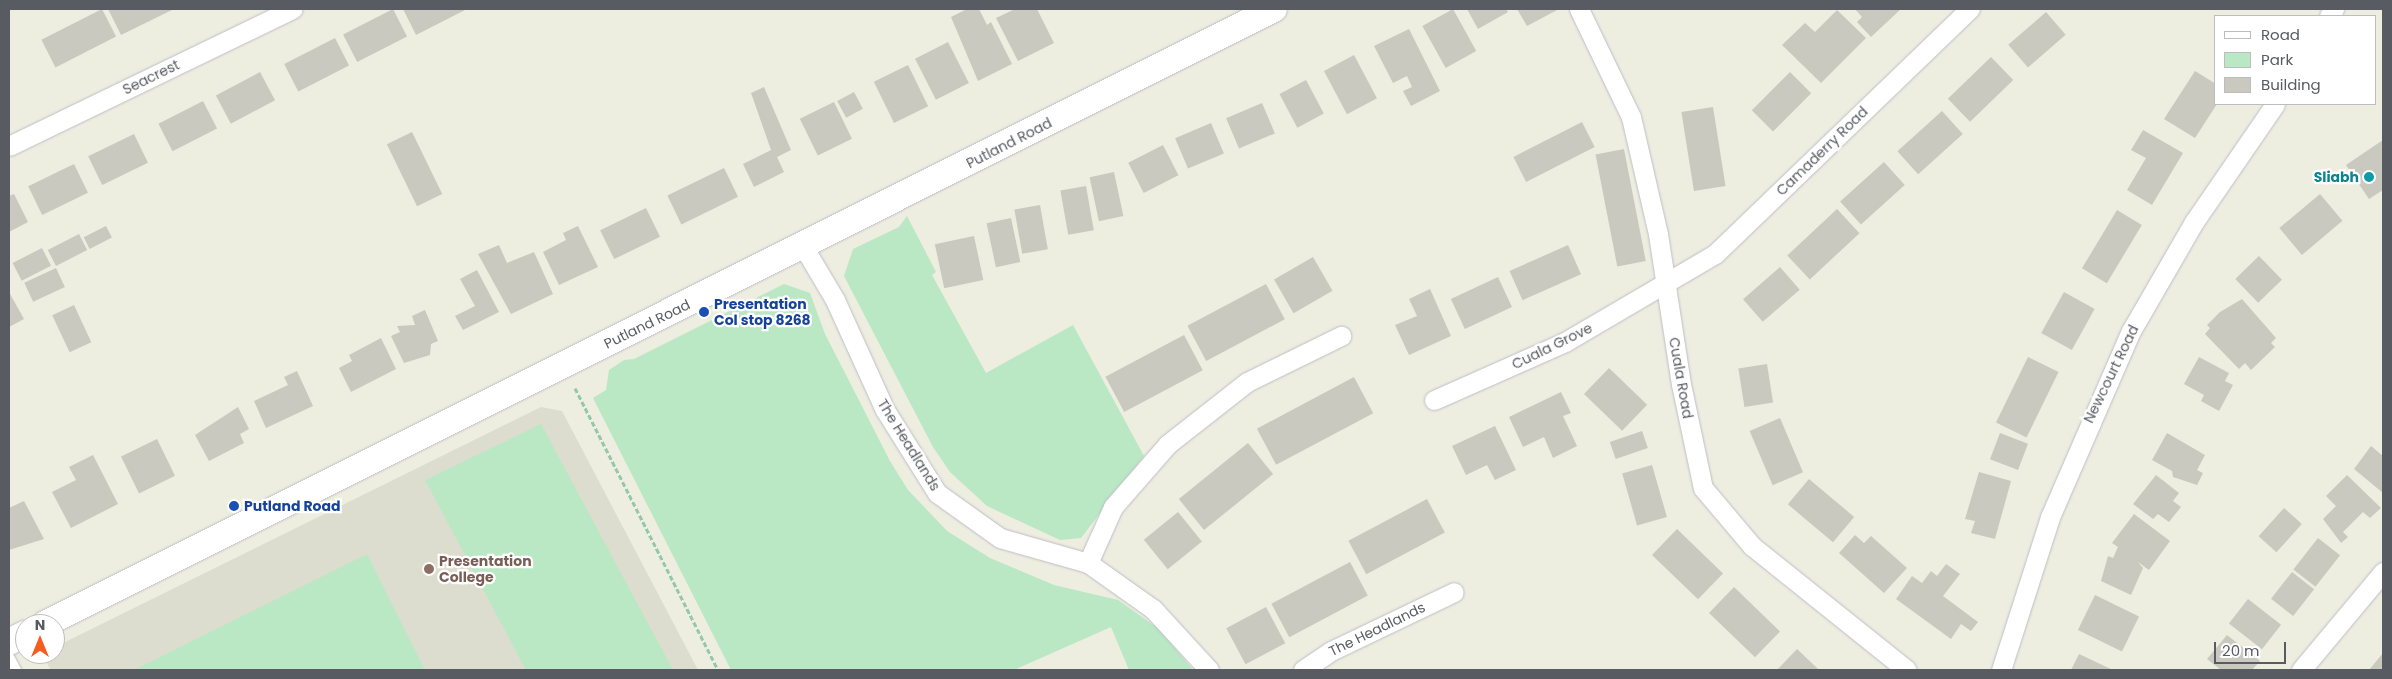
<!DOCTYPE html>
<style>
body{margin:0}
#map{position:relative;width:2392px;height:679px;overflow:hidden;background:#edede0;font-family:Poppins,sans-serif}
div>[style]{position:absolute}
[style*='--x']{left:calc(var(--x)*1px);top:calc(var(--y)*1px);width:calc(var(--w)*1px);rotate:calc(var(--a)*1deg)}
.education>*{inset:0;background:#ddddcf}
.green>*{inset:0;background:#bae7c4}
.building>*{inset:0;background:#cac9bf;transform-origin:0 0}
.path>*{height:3px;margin-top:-1.5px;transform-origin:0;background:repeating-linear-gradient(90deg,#93c8ad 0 5px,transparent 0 7.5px)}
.roads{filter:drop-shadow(0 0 1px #bdbec5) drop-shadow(0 0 1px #bdbec5)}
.lane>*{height:10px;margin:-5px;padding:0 5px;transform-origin:5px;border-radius:5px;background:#fff}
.street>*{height:19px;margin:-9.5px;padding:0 9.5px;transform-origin:9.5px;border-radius:9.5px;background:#fff}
.secondary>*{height:26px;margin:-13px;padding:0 13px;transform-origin:13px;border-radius:13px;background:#fff}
.dots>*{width:14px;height:14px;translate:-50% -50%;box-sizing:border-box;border:2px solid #fff;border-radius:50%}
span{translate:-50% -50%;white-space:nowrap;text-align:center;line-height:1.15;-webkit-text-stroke:4.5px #fff;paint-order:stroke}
.street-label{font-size:14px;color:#595b62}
.culture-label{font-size:14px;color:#0d838f;font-weight:700}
.right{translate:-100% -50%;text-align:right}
.transit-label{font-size:14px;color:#164399;font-weight:700}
.left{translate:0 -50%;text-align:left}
.education-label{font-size:14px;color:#785e54;font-weight:700}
.frame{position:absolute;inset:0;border:10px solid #595b62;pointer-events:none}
.legend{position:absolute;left:2214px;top:15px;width:162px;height:90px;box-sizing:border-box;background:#fff;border:1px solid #bdbdc0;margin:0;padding:6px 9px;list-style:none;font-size:15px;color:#595b62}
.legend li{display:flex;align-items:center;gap:10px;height:25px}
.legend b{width:25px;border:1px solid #bdbdc0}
.north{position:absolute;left:15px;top:614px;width:50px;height:50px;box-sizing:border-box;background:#fff;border:1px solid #bdbdc0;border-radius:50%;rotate:0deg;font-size:14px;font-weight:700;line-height:20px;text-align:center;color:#595b62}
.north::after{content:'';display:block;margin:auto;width:18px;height:22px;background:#f45c20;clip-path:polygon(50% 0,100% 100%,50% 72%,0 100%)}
.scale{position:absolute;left:2214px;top:642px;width:72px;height:22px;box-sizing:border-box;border:2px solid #595b62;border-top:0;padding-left:6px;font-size:15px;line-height:18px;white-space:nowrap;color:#595b62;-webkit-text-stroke:4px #fff;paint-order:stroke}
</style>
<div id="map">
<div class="education">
<i style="clip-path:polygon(541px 407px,562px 411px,698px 670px,51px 670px,41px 654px,55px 654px,55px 647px)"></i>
</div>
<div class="green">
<i style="clip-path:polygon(907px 216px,936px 272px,932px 275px,986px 373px,1073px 325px,1144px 456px,1081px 538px,1060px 540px,987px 506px,950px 472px,933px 447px,844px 276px,853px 249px,899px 227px)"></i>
<i style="clip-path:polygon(784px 284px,810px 293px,825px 334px,890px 461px,908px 490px,947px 531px,990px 558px,1054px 585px,1118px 600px,1159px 629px,1193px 670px,1129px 670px,1111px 627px,1014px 670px,731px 670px,593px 398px,606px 390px,609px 370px,624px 360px,634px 359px)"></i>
<i style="clip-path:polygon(541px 424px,673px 670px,526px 670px,425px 480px)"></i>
<i style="clip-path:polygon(367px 554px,425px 670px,134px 670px)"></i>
</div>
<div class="building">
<i style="left:102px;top:9px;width:31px;height:68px;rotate:63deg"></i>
<i style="clip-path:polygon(108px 9px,174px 9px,121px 35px)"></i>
<i style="left:393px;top:9px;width:31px;height:56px;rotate:63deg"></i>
<i style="clip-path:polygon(403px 9px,467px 9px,416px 35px)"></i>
<i style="clip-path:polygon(967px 9px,979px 9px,987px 25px,991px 22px,1012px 64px,978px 81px,951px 17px)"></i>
<i style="clip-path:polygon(1015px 9px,1037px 9px,1054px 43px,1018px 61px,996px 18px)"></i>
<i style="left:1453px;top:9px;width:48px;height:35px;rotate:61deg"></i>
<i style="clip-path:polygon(1467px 9px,1506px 9px,1508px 12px,1478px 29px)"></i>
<i style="clip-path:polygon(1517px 9px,1559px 9px,1527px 26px)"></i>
<i style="clip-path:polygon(1855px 9px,1901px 9px,1871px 37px,1857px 22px,1862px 17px)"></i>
<i style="clip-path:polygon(1837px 10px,1866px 38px,1821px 83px,1782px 45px,1805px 23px,1815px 32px)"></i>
<i style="left:2046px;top:12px;width:30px;height:50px;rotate:49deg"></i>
<i style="clip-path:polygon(1409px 29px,1440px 91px,1411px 106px,1403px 91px,1412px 87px,1407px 76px,1393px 83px,1374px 46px)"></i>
<i style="left:335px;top:38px;width:31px;height:57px;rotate:63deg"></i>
<i style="left:948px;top:42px;width:46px;height:37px;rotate:63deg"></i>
<i style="left:1354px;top:55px;width:49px;height:34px;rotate:62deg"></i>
<i style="left:1991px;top:57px;width:32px;height:60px;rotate:46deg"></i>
<i style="left:908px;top:65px;width:46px;height:38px;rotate:64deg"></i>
<i style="clip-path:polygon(2195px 71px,2216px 84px,2217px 104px,2195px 138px,2164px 119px)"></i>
<i style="left:260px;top:72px;width:32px;height:50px;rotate:62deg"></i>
<i style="left:1790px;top:72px;width:30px;height:54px;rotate:45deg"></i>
<i style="left:1306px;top:80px;width:38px;height:30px;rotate:62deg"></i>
<i style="clip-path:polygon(764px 87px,791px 150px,777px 157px,784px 172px,754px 187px,743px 164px,771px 150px,751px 93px)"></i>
<i style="left:854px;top:92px;width:19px;height:19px;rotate:62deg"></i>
<i style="left:203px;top:101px;width:31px;height:50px;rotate:63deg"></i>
<i style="left:834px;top:102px;width:41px;height:38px;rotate:64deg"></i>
<i style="left:1262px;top:103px;width:33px;height:39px;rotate:67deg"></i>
<i style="left:1713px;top:107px;width:80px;height:32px;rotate:81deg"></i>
<i style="left:1942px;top:111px;width:31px;height:60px;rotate:48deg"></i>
<i style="left:1582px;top:122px;width:28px;height:77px;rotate:63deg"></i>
<i style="left:1211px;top:123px;width:33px;height:39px;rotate:67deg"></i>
<i style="clip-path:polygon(2143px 130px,2183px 153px,2152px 205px,2127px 190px,2146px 158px,2131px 150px)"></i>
<i style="left:412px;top:132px;width:69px;height:28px;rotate:64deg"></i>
<i style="left:134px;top:134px;width:32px;height:51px;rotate:64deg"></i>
<i style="clip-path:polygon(2383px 140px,2383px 190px,2369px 199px,2346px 165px)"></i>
<i style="left:1163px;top:145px;width:34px;height:39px;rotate:63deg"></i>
<i style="left:1624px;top:149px;width:114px;height:29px;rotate:79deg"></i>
<i style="left:1884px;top:162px;width:31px;height:59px;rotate:48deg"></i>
<i style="left:74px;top:164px;width:32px;height:51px;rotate:64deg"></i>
<i style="left:724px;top:168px;width:32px;height:63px;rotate:64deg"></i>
<i style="left:1114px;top:172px;width:45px;height:25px;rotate:78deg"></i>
<i style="left:1086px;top:186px;width:45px;height:26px;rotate:80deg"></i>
<i style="clip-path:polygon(14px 194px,28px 222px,9px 232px,9px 196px)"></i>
<i style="left:2320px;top:194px;width:35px;height:53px;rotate:50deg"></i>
<i style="left:1040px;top:205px;width:45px;height:26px;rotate:80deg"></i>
<i style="left:646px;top:208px;width:32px;height:51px;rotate:64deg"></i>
<i style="left:1837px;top:209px;width:33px;height:68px;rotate:47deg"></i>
<i style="left:2117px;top:210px;width:29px;height:68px;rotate:31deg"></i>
<i style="left:1011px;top:218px;width:45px;height:25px;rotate:78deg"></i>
<i style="left:106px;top:226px;width:13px;height:25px;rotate:63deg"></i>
<i style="clip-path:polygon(578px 226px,598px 267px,559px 285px,543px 252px,566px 240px,563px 233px)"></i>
<i style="left:79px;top:234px;width:18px;height:35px;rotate:63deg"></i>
<i style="left:974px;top:236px;width:45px;height:40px;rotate:78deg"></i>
<i style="clip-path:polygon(499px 245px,507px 263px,534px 252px,553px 294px,511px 314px,478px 254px)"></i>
<i style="left:1568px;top:245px;width:32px;height:64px;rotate:66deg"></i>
<i style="left:42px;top:248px;width:20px;height:33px;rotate:63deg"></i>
<i style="left:2259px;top:256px;width:33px;height:33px;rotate:46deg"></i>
<i style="left:1313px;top:257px;width:39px;height:45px;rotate:60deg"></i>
<i style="left:1780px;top:267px;width:30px;height:49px;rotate:49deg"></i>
<i style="left:56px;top:268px;width:21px;height:35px;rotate:65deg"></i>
<i style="clip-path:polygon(477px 270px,499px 312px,463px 330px,455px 316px,475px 306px,460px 279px)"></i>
<i style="left:1498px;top:277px;width:33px;height:52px;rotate:65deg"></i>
<i style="left:1266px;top:284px;width:40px;height:89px;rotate:62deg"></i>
<i style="clip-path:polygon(1430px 289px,1451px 336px,1409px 355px,1395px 325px,1417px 316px,1409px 299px)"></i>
<i style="clip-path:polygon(9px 292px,24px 319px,9px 327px)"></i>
<i style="left:2064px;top:292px;width:35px;height:47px;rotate:29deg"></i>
<i style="clip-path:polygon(2242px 299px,2276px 338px,2271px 343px,2275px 347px,2251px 370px,2245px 363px,2239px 369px,2205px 334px,2210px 328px,2207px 325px,2220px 312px)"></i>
<i style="left:74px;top:305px;width:41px;height:24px;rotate:65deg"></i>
<i style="clip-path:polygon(425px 310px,438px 341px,431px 344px,430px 355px,404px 363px,391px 336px,400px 332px,397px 326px,415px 325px,412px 316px)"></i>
<i style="left:1184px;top:335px;width:40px;height:89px;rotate:62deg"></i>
<i style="clip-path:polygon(381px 338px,396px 369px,351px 392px,339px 368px,352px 361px,349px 355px)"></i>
<i style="left:2028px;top:357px;width:34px;height:73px;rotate:26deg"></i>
<i style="clip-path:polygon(2199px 357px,2229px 373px,2225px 381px,2233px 385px,2219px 411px,2201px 401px,2204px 395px,2184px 384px)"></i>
<i style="left:1767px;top:364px;width:39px;height:29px;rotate:81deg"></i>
<i style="left:1609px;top:368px;width:53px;height:36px;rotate:44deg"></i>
<i style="clip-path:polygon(297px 371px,313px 406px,266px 428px,254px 401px,288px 385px,284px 377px)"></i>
<i style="left:1354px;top:377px;width:41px;height:110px;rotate:62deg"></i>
<i style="clip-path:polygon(1561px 392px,1571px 413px,1563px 416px,1577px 446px,1553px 458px,1544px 437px,1523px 447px,1509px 417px)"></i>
<i style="clip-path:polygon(238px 407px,249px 429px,240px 434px,244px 443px,209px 461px,195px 435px)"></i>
<i style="left:1780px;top:418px;width:59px;height:33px;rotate:67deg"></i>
<i style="clip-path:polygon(1495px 426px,1516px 470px,1495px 480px,1487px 465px,1466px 475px,1452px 446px)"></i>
<i style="left:1642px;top:431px;width:18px;height:34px;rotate:71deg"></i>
<i style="left:2000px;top:433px;width:30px;height:28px;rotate:21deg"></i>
<i style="clip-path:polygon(2167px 433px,2205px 455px,2197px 470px,2203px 473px,2197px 485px,2173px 477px,2172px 471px,2152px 460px)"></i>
<i style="left:157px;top:439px;width:41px;height:40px;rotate:64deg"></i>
<i style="left:1248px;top:443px;width:40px;height:89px;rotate:51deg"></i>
<i style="clip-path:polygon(2371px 446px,2383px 456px,2383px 493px,2354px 469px)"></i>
<i style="clip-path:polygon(93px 455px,118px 504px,71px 528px,52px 492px,76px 480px,69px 467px)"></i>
<i style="left:1652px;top:465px;width:54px;height:31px;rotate:74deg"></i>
<i style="clip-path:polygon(1979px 472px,2011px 481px,1995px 539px,1971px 533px,1975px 521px,1965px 519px)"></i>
<i style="clip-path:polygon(2156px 475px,2179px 493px,2173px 501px,2181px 507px,2169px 522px,2158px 514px,2153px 519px,2133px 504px)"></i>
<i style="clip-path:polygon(2347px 475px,2381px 508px,2370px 518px,2363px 512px,2343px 532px,2348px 537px,2341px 543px,2323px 519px,2336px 506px,2326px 496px)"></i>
<i style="left:1809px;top:479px;width:59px;height:33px;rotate:40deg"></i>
<i style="left:1427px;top:499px;width:38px;height:89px;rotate:62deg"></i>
<i style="clip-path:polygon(24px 501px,44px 539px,9px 550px,9px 508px)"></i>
<i style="left:2284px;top:508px;width:24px;height:38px;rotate:42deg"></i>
<i style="left:1178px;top:512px;width:38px;height:44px;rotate:51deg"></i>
<i style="clip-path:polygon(2134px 514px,2170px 541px,2149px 570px,2138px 562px,2143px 568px,2131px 595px,2101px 581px,2108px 556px,2113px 558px,2118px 547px,2112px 543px)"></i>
<i style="left:1677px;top:529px;width:64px;height:36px;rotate:44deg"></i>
<i style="clip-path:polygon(1855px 535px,1864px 543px,1871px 536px,1907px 568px,1884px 593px,1839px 553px)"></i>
<i style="left:2318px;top:538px;width:28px;height:40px;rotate:38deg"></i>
<i style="left:1350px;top:562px;width:38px;height:89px;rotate:62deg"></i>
<i style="clip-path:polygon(1946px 564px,1960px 574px,1943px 596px,1978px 622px,1971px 631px,1961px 624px,1951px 639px,1896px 599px,1912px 576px,1922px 583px,1931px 571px,1937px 576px)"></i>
<i style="left:2292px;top:572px;width:28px;height:34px;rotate:38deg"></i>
<i style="left:1734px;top:587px;width:64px;height:36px;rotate:44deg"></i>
<i style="left:2095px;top:595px;width:49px;height:39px;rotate:26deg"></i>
<i style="left:2248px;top:599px;width:42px;height:31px;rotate:38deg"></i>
<i style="left:1266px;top:607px;width:41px;height:45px;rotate:62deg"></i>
<i style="clip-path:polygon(2227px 635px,2260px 661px,2252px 670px,2221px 670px,2207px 659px)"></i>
<i style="clip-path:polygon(1797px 649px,1816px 667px,1819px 670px,1777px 670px)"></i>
<i style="clip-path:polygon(2383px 653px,2383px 670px,2369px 670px)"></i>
<i style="clip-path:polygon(2079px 654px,2113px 670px,2071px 670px)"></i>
</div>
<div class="path">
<i style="--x:575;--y:388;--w:316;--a:63.1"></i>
</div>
<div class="roads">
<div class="lane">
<i style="--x:9;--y:657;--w:15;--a:62"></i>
</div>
<div class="street">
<i style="--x:1579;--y:9;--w:120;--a:64.3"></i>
<i style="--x:1631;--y:117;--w:120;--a:77"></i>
<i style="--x:1658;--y:234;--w:152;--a:81.3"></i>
<i style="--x:1681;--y:384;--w:106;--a:78.1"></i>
<i style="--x:1703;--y:488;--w:76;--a:49.8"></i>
<i style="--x:1752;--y:546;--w:198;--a:38.7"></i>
<i style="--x:2329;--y:16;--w:9;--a:-54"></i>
<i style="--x:9;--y:146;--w:315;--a:-25.8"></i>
<i style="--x:803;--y:246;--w:63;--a:59.3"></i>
<i style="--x:835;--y:300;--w:121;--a:65.6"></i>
<i style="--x:885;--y:410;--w:98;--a:57.9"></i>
<i style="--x:937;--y:493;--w:77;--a:35.5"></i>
<i style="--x:1000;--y:538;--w:91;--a:15.9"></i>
<i style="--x:1088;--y:563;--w:80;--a:35.3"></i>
<i style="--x:1153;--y:609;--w:83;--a:47.4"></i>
<i style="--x:1434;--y:400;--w:143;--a:-23.9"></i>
<i style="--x:1565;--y:342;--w:174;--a:-30.4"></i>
<i style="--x:1715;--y:254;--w:354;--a:-43.9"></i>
<i style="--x:1088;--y:563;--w:61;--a:-65.9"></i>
<i style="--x:1113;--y:507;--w:84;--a:-48.9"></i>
<i style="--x:1168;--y:444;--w:100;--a:-38.1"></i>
<i style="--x:1247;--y:382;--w:105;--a:-26.1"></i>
<i style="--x:1303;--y:670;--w:34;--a:-34"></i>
<i style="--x:1331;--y:651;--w:136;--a:-25.6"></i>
<i style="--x:2001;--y:670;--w:161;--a:-72.2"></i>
<i style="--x:2050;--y:517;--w:203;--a:-66.5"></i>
<i style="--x:2131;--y:331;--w:126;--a:-60"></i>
<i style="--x:2194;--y:222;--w:143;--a:-55.5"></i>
<i style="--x:2301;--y:670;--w:128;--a:-50.1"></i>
</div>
<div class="secondary">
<i style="--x:45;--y:624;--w:1374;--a:-26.58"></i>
<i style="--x:9;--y:642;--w:18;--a:-27"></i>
</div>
</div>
<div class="dots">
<i style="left:2369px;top:177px;background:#0f9aa8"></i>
<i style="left:704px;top:312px;background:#1a4fb4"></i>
<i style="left:234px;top:506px;background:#1a4fb4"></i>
<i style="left:429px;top:569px;background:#8d6e63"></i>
</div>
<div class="street-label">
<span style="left:151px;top:77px;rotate:-26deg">Seacrest</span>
<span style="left:1009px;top:143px;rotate:-27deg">Putland Road</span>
<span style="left:1822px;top:151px;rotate:-44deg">Camaderry Road</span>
<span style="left:647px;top:324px;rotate:-26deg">Putland Road</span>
<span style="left:1552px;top:346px;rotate:-26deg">Cuala Grove</span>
<span style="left:2111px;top:374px;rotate:-64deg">Newcourt Road</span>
<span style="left:1681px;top:378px;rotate:80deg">Cuala Road</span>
<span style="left:909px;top:445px;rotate:58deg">The Headlands</span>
<span style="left:1377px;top:629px;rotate:-26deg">The Headlands</span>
</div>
<div class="culture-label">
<span class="right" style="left:2359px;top:177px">Sliabh</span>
</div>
<div class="transit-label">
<span class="left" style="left:714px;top:312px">Presentation<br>Col stop 8268</span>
<span class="left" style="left:244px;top:506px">Putland Road</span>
</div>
<div class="education-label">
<span class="left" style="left:439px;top:569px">Presentation<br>College</span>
</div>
<div class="frame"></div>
<ul class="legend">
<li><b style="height:6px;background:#fff"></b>Road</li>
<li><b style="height:14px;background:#bae7c4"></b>Park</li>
<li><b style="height:14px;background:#cac9bf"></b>Building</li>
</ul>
<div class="north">N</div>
<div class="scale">20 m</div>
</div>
